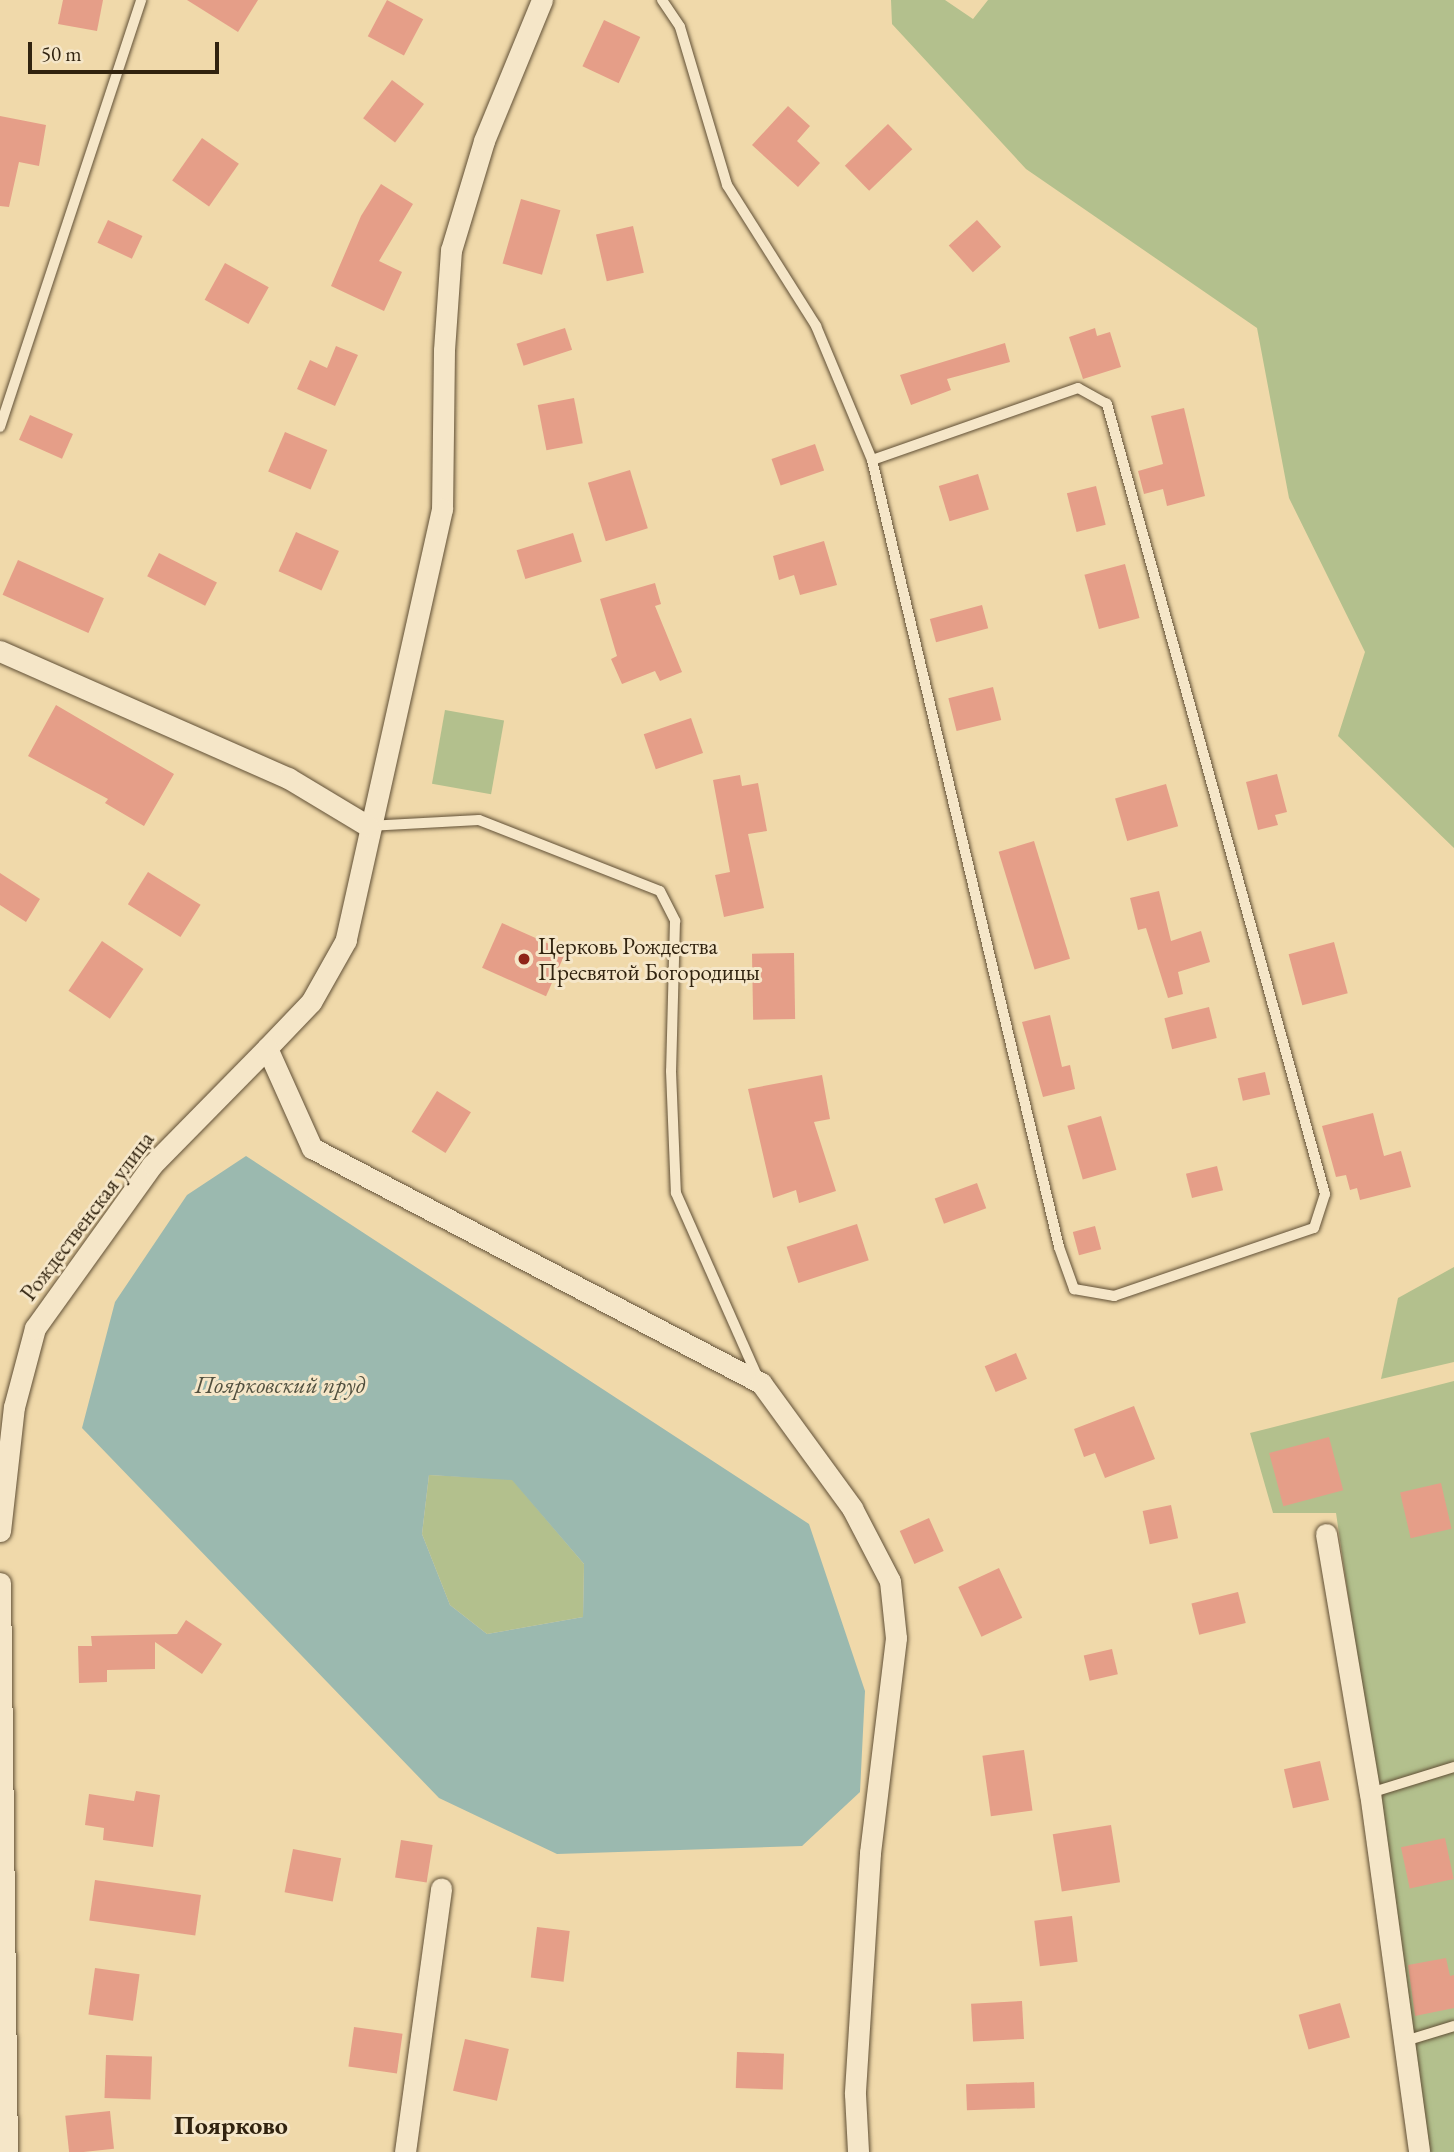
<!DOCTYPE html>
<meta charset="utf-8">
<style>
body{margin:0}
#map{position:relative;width:1454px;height:2152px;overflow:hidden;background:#f0d9aa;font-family:"EB Garamond",serif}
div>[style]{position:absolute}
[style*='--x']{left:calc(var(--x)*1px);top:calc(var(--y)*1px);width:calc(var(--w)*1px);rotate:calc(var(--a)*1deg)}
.green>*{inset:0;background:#b3c08d;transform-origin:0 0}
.water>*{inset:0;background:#9bb9af}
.building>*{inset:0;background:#e59e88;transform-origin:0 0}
.roads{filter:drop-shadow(0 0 2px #615036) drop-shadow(0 0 2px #615036)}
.lane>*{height:10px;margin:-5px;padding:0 5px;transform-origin:5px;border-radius:5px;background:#f5e6c8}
.street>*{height:21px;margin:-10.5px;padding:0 10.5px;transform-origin:10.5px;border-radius:10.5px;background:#f5e6c8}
.dots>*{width:19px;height:19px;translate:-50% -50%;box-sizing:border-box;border:4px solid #f5e6c8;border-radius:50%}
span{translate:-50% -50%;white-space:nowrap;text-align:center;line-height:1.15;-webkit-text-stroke:6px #f5e6c8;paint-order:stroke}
.poi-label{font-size:23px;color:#31230f}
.left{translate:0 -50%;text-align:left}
.street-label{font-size:23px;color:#31230f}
.water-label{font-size:24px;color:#51503f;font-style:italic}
.quarter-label{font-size:26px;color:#31230f;font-weight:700}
.scale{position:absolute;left:28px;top:42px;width:191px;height:32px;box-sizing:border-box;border:4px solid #31230f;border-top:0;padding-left:9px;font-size:21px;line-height:24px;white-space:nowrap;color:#31230f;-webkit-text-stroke:5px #f5e6c8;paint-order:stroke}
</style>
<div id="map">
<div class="green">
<i style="clip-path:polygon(891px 0,945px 0,973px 19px,988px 0,1454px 0,1454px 848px,1338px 736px,1365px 652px,1289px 498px,1257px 328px,1026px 169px,892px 24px)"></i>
<i style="left:445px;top:710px;width:60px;height:75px;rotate:10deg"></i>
<i style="clip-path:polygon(1454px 1267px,1454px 1362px,1381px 1379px,1398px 1298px)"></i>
<i style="clip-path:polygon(1454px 1381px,1454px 2152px,1430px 2152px,1336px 1513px,1273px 1513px,1250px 1433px)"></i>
<i style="clip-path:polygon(429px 1475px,512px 1479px,584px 1564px,583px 1617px,487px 1634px,450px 1605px,422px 1534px)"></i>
</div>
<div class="water">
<i style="clip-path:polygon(evenodd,246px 1156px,809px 1524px,865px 1691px,860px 1792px,802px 1846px,557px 1854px,439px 1798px,82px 1428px,115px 1302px,187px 1195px,246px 1156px,429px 1475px,512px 1480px,584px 1564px,583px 1617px,487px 1634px,450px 1605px,422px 1534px,429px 1475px)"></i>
</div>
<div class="building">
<i style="clip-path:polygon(63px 0,103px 0,97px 31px,58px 24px)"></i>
<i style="clip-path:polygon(187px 0,258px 0,238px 32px)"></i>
<i style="left:387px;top:0;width:41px;height:41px;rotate:28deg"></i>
<i style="left:604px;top:20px;width:40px;height:51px;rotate:25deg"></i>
<i style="left:392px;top:80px;width:40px;height:48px;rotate:37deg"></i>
<i style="clip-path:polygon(788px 106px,810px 126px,797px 141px,820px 163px,798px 187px,752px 145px)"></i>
<i style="clip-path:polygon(0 116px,46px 125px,39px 166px,19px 162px,9px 207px,0 206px)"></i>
<i style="left:888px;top:124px;width:35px;height:60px;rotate:46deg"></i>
<i style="left:202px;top:138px;width:45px;height:52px;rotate:35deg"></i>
<i style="clip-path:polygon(381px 184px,413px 204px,379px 261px,402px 272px,384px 311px,331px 286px,361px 216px)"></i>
<i style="left:521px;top:199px;width:41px;height:67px;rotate:16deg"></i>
<i style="left:108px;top:220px;width:38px;height:25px;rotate:25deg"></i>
<i style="left:977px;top:220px;width:36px;height:38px;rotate:48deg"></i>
<i style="left:633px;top:226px;width:48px;height:38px;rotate:77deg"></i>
<i style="left:225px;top:263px;width:50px;height:42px;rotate:29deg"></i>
<i style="left:565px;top:328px;width:23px;height:51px;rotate:72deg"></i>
<i style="clip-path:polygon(1095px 328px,1097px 336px,1110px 332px,1121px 367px,1083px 379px,1069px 337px)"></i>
<i style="clip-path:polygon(1005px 343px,1010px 362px,947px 379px,951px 390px,911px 405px,900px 375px)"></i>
<i style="clip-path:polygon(336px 346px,358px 355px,335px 406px,297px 389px,310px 360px,327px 368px)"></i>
<i style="left:574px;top:398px;width:46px;height:37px;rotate:79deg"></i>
<i style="clip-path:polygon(1184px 408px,1205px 496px,1167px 506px,1163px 489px,1144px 494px,1138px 471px,1163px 464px,1151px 416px)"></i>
<i style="left:30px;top:415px;width:47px;height:27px;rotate:24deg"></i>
<i style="left:285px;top:432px;width:46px;height:43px;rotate:23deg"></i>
<i style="left:815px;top:444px;width:28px;height:46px;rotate:71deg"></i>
<i style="left:630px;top:470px;width:61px;height:44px;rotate:73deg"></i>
<i style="left:978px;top:474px;width:37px;height:41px;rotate:73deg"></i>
<i style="left:1096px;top:486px;width:40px;height:30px;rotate:76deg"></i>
<i style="left:296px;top:532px;width:47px;height:43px;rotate:24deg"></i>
<i style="left:573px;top:533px;width:30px;height:59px;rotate:73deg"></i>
<i style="clip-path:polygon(824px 541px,837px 585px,800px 595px,794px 575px,779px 580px,773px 556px)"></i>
<i style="left:159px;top:553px;width:65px;height:26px;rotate:27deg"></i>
<i style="left:18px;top:560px;width:94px;height:38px;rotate:24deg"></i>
<i style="left:1125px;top:564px;width:56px;height:42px;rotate:75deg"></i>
<i style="clip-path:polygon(655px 583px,661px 604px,655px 606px,682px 672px,660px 681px,655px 671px,622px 684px,611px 659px,617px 656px,600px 599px)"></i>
<i style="left:982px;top:605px;width:24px;height:54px;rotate:75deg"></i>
<i style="left:993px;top:687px;width:34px;height:46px;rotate:76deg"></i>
<i style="clip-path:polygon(56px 705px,174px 774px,144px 826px,105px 803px,108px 799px,28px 756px)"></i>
<i style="left:691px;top:718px;width:37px;height:50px;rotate:71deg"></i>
<i style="clip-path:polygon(1277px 774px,1287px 812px,1275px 815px,1278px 825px,1258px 830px,1246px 782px)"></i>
<i style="clip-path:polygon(740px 775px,742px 786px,758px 783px,767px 831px,748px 834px,764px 908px,724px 917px,715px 875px,730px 872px,713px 780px)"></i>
<i style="left:1166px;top:784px;width:44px;height:53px;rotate:74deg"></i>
<i style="left:1034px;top:841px;width:123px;height:37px;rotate:73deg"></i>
<i style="left:148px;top:872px;width:62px;height:38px;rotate:32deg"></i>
<i style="clip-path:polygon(0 873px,40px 899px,26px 922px,0 905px)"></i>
<i style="clip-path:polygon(1159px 891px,1171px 941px,1201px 931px,1210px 962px,1178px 972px,1183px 994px,1168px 998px,1146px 928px,1138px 930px,1130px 898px)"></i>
<i style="left:502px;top:923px;width:70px;height:49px;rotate:24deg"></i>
<i style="left:102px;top:941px;width:50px;height:60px;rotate:34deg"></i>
<i style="left:1334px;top:942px;width:53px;height:47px;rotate:75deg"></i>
<i style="left:794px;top:953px;width:66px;height:42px;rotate:89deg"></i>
<i style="left:1209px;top:1007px;width:32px;height:46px;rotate:76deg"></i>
<i style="clip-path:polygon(1050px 1015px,1062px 1067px,1070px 1065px,1075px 1089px,1043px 1097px,1022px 1022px)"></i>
<i style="left:1265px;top:1072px;width:23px;height:28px;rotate:77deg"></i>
<i style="clip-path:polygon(822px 1075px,830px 1119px,814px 1122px,836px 1191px,799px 1203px,796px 1190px,773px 1198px,748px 1089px)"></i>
<i style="left:437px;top:1091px;width:40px;height:48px;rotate:32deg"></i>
<i style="clip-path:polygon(1373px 1113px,1384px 1156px,1401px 1151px,1411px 1187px,1360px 1200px,1357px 1188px,1350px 1190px,1346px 1175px,1336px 1177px,1322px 1126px)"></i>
<i style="left:1101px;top:1116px;width:56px;height:35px;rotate:74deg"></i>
<i style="left:1217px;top:1166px;width:25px;height:32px;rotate:76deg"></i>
<i style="left:977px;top:1183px;width:27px;height:45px;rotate:70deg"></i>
<i style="left:857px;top:1224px;width:38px;height:74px;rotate:72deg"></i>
<i style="left:1095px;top:1226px;width:24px;height:23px;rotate:75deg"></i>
<i style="left:1016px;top:1353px;width:28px;height:34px;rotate:67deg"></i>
<i style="clip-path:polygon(1134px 1406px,1155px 1459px,1105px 1478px,1095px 1453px,1084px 1457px,1074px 1429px)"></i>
<i style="left:1329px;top:1437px;width:55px;height:62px;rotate:75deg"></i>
<i style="left:1441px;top:1483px;width:47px;height:42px;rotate:77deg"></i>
<i style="left:1171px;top:1505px;width:34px;height:29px;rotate:78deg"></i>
<i style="left:929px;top:1518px;width:36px;height:32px;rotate:66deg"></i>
<i style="left:999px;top:1568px;width:55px;height:45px;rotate:65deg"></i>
<i style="left:1238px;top:1592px;width:32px;height:48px;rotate:76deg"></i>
<i style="clip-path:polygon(186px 1620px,222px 1644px,202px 1674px,155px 1642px,155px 1669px,107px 1670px,107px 1682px,79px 1683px,78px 1646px,92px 1646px,91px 1636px,177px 1634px)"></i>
<i style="left:1112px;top:1649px;width:26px;height:29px;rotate:77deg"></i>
<i style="left:1024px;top:1750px;width:61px;height:42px;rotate:82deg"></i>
<i style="left:1320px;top:1761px;width:40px;height:37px;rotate:77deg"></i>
<i style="clip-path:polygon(136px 1791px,160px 1795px,153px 1847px,103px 1840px,104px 1828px,85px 1825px,89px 1794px,134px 1801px)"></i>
<i style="left:1111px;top:1825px;width:58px;height:59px;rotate:81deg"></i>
<i style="left:1445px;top:1838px;width:42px;height:45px;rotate:78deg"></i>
<i style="left:401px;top:1840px;width:32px;height:38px;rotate:9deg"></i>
<i style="left:293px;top:1849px;width:49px;height:44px;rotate:11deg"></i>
<i style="left:95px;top:1880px;width:107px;height:41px;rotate:8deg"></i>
<i style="left:1072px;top:1916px;width:46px;height:38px;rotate:83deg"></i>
<i style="left:537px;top:1927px;width:33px;height:51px;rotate:7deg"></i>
<i style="clip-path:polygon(1446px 1958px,1450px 1976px,1454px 1975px,1454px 2008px,1415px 2016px,1408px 1965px)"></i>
<i style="left:95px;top:1968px;width:45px;height:47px;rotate:8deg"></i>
<i style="left:1022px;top:2001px;width:38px;height:51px;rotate:87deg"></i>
<i style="left:1340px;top:2003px;width:36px;height:43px;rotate:74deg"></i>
<i style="left:354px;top:2027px;width:49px;height:40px;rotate:8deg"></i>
<i style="left:465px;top:2039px;width:45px;height:53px;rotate:13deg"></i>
<i style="left:737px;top:2052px;width:47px;height:36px;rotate:2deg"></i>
<i style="left:106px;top:2055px;width:46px;height:43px;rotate:2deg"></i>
<i style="left:1034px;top:2082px;width:26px;height:68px;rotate:88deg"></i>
<i style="left:110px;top:2111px;width:38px;height:45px;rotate:84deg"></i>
</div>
<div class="roads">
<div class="lane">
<i style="--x:662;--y:0;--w:32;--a:56"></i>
<i style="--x:680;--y:27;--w:165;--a:73.4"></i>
<i style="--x:727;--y:185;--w:167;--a:57.7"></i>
<i style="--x:816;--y:326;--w:145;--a:67.3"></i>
<i style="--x:872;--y:460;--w:809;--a:76.63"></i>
<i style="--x:1059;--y:1247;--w:45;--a:70.3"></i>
<i style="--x:1074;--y:1289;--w:41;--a:9.9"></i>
<i style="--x:1114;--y:1296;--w:211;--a:-18.8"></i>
<i style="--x:1314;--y:1228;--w:36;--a:-72"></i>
<i style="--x:1325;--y:1194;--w:820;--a:-105.43"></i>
<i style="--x:1107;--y:404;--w:33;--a:-151"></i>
<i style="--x:1078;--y:388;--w:218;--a:160.7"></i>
<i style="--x:0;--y:427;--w:450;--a:-71.7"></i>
<i style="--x:368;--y:826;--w:111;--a:-3.1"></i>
<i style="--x:479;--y:820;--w:194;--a:21.4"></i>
<i style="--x:660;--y:891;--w:34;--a:63"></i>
<i style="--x:675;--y:921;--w:150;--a:91.5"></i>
<i style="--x:671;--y:1071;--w:122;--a:87.7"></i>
<i style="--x:676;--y:1193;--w:202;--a:66.1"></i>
<i style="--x:1370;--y:1793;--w:88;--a:-17.2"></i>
<i style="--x:1405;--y:2041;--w:51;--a:-17"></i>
</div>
<div class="street">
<i style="--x:542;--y:0;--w:152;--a:112.4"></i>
<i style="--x:484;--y:141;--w:114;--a:106.8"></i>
<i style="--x:451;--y:250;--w:100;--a:94"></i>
<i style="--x:444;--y:350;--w:159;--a:90.7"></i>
<i style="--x:442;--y:509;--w:442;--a:102.6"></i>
<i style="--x:346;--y:940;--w:71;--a:119.4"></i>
<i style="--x:311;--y:1002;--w:64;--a:133.7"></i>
<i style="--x:267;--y:1048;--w:110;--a:65.8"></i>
<i style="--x:312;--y:1148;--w:507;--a:27.63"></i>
<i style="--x:761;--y:1383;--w:155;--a:53.9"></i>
<i style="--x:852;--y:1508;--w:82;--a:62.5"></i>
<i style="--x:890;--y:1581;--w:57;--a:84"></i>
<i style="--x:896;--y:1638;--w:217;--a:96.9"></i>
<i style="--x:870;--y:1853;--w:241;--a:93.6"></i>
<i style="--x:855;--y:2094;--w:58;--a:87"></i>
<i style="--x:0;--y:651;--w:315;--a:23.8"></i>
<i style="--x:288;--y:778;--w:93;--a:31"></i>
<i style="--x:0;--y:1531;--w:125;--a:-83.6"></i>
<i style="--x:14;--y:1407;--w:82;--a:-75.1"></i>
<i style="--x:35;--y:1328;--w:201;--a:-54.3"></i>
<i style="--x:152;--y:1165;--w:164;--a:-45.5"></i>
<i style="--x:1326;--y:1534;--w:263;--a:80.4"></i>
<i style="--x:1370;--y:1793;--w:362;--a:82.2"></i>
<i style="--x:0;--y:1583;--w:569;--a:89.3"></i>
<i style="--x:405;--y:2152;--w:266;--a:-82.2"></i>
</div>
</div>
<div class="dots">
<i style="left:524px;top:959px;background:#8f2418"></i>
</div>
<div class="poi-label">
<span class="left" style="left:538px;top:959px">Церковь Рождества<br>Пресвятой Богородицы</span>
</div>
<div class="street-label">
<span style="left:87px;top:1216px;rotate:-53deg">Рождественская улица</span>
</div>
<div class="water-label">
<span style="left:280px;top:1385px">Поярковский пруд</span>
</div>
<div class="quarter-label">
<span style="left:231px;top:2126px">Поярково</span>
</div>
<div class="scale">50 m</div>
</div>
